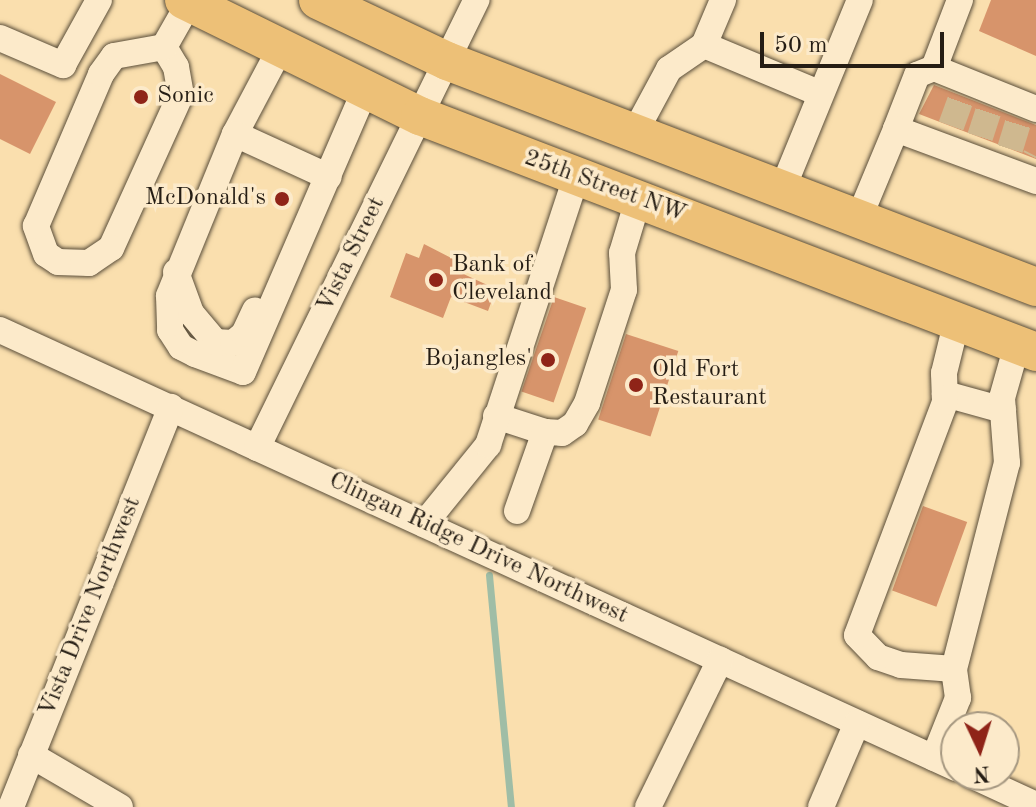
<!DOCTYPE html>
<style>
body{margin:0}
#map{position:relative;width:1036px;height:807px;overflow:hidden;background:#fadfae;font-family:"Old Standard TT",serif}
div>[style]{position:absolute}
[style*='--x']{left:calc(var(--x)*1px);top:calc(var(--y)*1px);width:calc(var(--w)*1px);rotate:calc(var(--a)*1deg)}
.stream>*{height:7px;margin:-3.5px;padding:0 3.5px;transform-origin:3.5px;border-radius:3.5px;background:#9fbda6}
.building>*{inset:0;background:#d7946b;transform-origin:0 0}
.minor-tunnel>*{height:26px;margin-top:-13px;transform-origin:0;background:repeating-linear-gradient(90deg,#cfb88f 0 26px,transparent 0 39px)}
.roads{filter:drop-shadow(0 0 2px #5a4e3a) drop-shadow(0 0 2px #5a4e3a)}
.minor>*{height:26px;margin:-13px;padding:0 13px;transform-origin:13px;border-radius:13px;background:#fceaca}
.highway>*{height:38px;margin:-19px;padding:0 19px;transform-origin:19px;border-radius:19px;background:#edc077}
.dots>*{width:22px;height:22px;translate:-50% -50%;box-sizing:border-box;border:4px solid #fceaca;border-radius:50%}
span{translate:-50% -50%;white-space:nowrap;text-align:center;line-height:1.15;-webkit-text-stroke:7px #fceaca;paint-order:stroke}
.poi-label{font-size:24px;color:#251d14}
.left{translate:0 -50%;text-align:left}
.right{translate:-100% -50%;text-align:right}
.street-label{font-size:24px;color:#251d14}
.north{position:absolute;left:940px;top:711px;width:80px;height:80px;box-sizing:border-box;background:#fceaca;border:2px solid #a69881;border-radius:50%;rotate:176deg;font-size:22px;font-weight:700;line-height:32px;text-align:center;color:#251d14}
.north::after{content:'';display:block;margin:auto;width:28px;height:36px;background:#8f2418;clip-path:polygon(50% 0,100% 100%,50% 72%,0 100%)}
.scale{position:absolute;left:760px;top:32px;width:184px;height:36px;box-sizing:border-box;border:4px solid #251d14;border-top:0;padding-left:10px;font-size:24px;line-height:28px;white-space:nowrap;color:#251d14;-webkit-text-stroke:6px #fceaca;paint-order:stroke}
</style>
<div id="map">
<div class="stream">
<i style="--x:489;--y:575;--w:233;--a:84.6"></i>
</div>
<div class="building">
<i style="clip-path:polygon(991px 0,1036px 0,1036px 56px,979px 31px)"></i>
<i style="clip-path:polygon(0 74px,56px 102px,30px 154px,0 139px)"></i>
<i style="clip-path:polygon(934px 85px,1036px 125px,1036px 159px,919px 114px)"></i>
<i style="clip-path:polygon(424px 244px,461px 263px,457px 271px,496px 289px,488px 311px,451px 297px,443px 318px,390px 297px,406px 253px,419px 258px)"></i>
<i style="left:554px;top:297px;width:34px;height:100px;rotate:19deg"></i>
<i style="left:626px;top:334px;width:55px;height:90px;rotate:18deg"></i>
<i style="left:923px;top:506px;width:47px;height:90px;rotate:20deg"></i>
</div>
<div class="minor-tunnel">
<i style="--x:951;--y:126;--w:33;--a:-70"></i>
<i style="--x:980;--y:137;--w:33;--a:-72"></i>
<i style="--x:1010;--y:149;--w:34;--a:-73"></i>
<i style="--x:1035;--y:158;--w:2;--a:-63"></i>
</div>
<div class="roads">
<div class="minor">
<i style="--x:0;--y:38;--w:69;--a:23.2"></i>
<i style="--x:63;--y:65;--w:74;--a:-61"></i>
<i style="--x:704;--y:45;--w:125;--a:22.7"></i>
<i style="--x:164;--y:47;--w:23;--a:59"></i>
<i style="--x:176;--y:67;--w:27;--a:80"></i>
<i style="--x:181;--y:94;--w:169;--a:114.4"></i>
<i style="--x:111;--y:248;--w:27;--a:146"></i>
<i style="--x:89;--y:263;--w:31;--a:-178"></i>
<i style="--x:58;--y:262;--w:14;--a:-146"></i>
<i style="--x:46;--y:254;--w:30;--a:-110"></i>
<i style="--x:36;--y:226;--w:165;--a:-66.8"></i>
<i style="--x:101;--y:74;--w:22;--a:-54"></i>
<i style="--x:114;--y:56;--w:51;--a:-10.2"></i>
<i style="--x:164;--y:47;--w:51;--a:-60.4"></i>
<i style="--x:280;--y:49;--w:96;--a:117.9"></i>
<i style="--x:235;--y:134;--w:175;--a:112.2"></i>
<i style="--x:169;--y:296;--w:34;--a:88"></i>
<i style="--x:170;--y:330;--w:20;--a:57"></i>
<i style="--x:181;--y:347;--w:16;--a:27"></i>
<i style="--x:195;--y:354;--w:51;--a:20.6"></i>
<i style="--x:243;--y:372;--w:307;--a:-66.6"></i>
<i style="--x:934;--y:68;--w:73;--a:-69.1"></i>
<i style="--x:1036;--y:109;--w:110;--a:-158.1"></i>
<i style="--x:934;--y:68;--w:18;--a:158"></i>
<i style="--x:917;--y:75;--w:58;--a:111.3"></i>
<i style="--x:896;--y:129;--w:149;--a:20.4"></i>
<i style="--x:235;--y:134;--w:103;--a:24.6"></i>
<i style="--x:634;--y:134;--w:74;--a:-61.7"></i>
<i style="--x:669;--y:69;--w:42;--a:-34.4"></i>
<i style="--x:704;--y:45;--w:49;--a:-67.1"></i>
<i style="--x:782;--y:190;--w:205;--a:-67.7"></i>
<i style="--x:859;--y:218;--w:96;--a:-67.4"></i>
<i style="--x:176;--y:272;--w:44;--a:69.9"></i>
<i style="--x:191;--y:313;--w:38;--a:50"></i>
<i style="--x:215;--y:342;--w:18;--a:3"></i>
<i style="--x:233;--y:343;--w:14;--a:-39"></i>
<i style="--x:244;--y:334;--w:26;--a:-65"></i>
<i style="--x:0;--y:330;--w:1052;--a:24.62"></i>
<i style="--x:945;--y:394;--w:60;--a:15.4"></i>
<i style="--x:496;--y:416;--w:52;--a:18.1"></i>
<i style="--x:545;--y:432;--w:17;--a:3"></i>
<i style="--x:562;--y:433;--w:16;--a:-35"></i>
<i style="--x:575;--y:424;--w:24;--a:-60"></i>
<i style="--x:587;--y:403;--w:119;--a:-71.9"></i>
<i style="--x:624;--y:290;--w:37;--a:-93"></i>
<i style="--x:622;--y:253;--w:55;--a:-73.2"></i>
<i style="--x:257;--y:448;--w:499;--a:-63.9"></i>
<i style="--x:517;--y:511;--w:84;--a:-70.5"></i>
<i style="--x:424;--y:524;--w:102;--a:-51"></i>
<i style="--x:488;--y:445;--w:281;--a:-71.8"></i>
<i style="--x:954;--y:669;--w:53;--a:-175.7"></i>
<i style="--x:901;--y:665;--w:24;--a:-161"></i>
<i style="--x:878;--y:657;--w:30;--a:-134"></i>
<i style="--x:857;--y:635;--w:249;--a:-69.3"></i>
<i style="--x:945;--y:402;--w:29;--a:-92"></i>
<i style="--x:944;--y:373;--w:55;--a:-76.2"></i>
<i style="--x:31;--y:755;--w:103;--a:30.3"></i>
<i style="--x:934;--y:758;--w:65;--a:-68.2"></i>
<i style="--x:958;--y:698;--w:29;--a:-98"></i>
<i style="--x:954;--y:669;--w:213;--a:-75.6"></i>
<i style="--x:1007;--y:463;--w:65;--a:-94.4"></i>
<i style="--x:1002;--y:398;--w:55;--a:-74.2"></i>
<i style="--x:971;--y:775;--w:72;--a:24.8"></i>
<i style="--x:11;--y:807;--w:431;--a:-68.2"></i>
<i style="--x:648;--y:807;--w:164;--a:-63.9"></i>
<i style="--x:821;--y:807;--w:91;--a:-66.8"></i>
</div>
<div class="highway">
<i style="--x:184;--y:0;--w:263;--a:26.2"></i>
<i style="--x:420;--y:116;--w:660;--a:20.96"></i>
<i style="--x:318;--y:0;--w:143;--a:25.3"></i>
<i style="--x:447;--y:61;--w:631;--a:20.99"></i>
</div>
</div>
<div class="dots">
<i style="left:141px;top:97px;background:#8f2418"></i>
<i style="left:282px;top:199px;background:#8f2418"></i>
<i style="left:436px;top:280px;background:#8f2418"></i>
<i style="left:548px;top:360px;background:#8f2418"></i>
<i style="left:636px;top:385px;background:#8f2418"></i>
</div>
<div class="poi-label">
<span class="left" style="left:157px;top:97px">Sonic</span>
<span class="right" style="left:266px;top:199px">McDonald's</span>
<span class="left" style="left:452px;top:280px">Bank of<br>Cleveland</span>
<span class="right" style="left:532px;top:360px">Bojangles'</span>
<span class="left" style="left:652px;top:385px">Old Fort<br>Restaurant</span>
</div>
<div class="street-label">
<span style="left:605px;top:187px;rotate:20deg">25th Street NW</span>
<span style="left:352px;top:255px;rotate:-64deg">Vista Street</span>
<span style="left:478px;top:549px;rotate:25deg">Clingan Ridge Drive Northwest</span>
<span style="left:91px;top:607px;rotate:-68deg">Vista Drive Northwest</span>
</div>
<div class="north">N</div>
<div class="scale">50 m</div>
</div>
